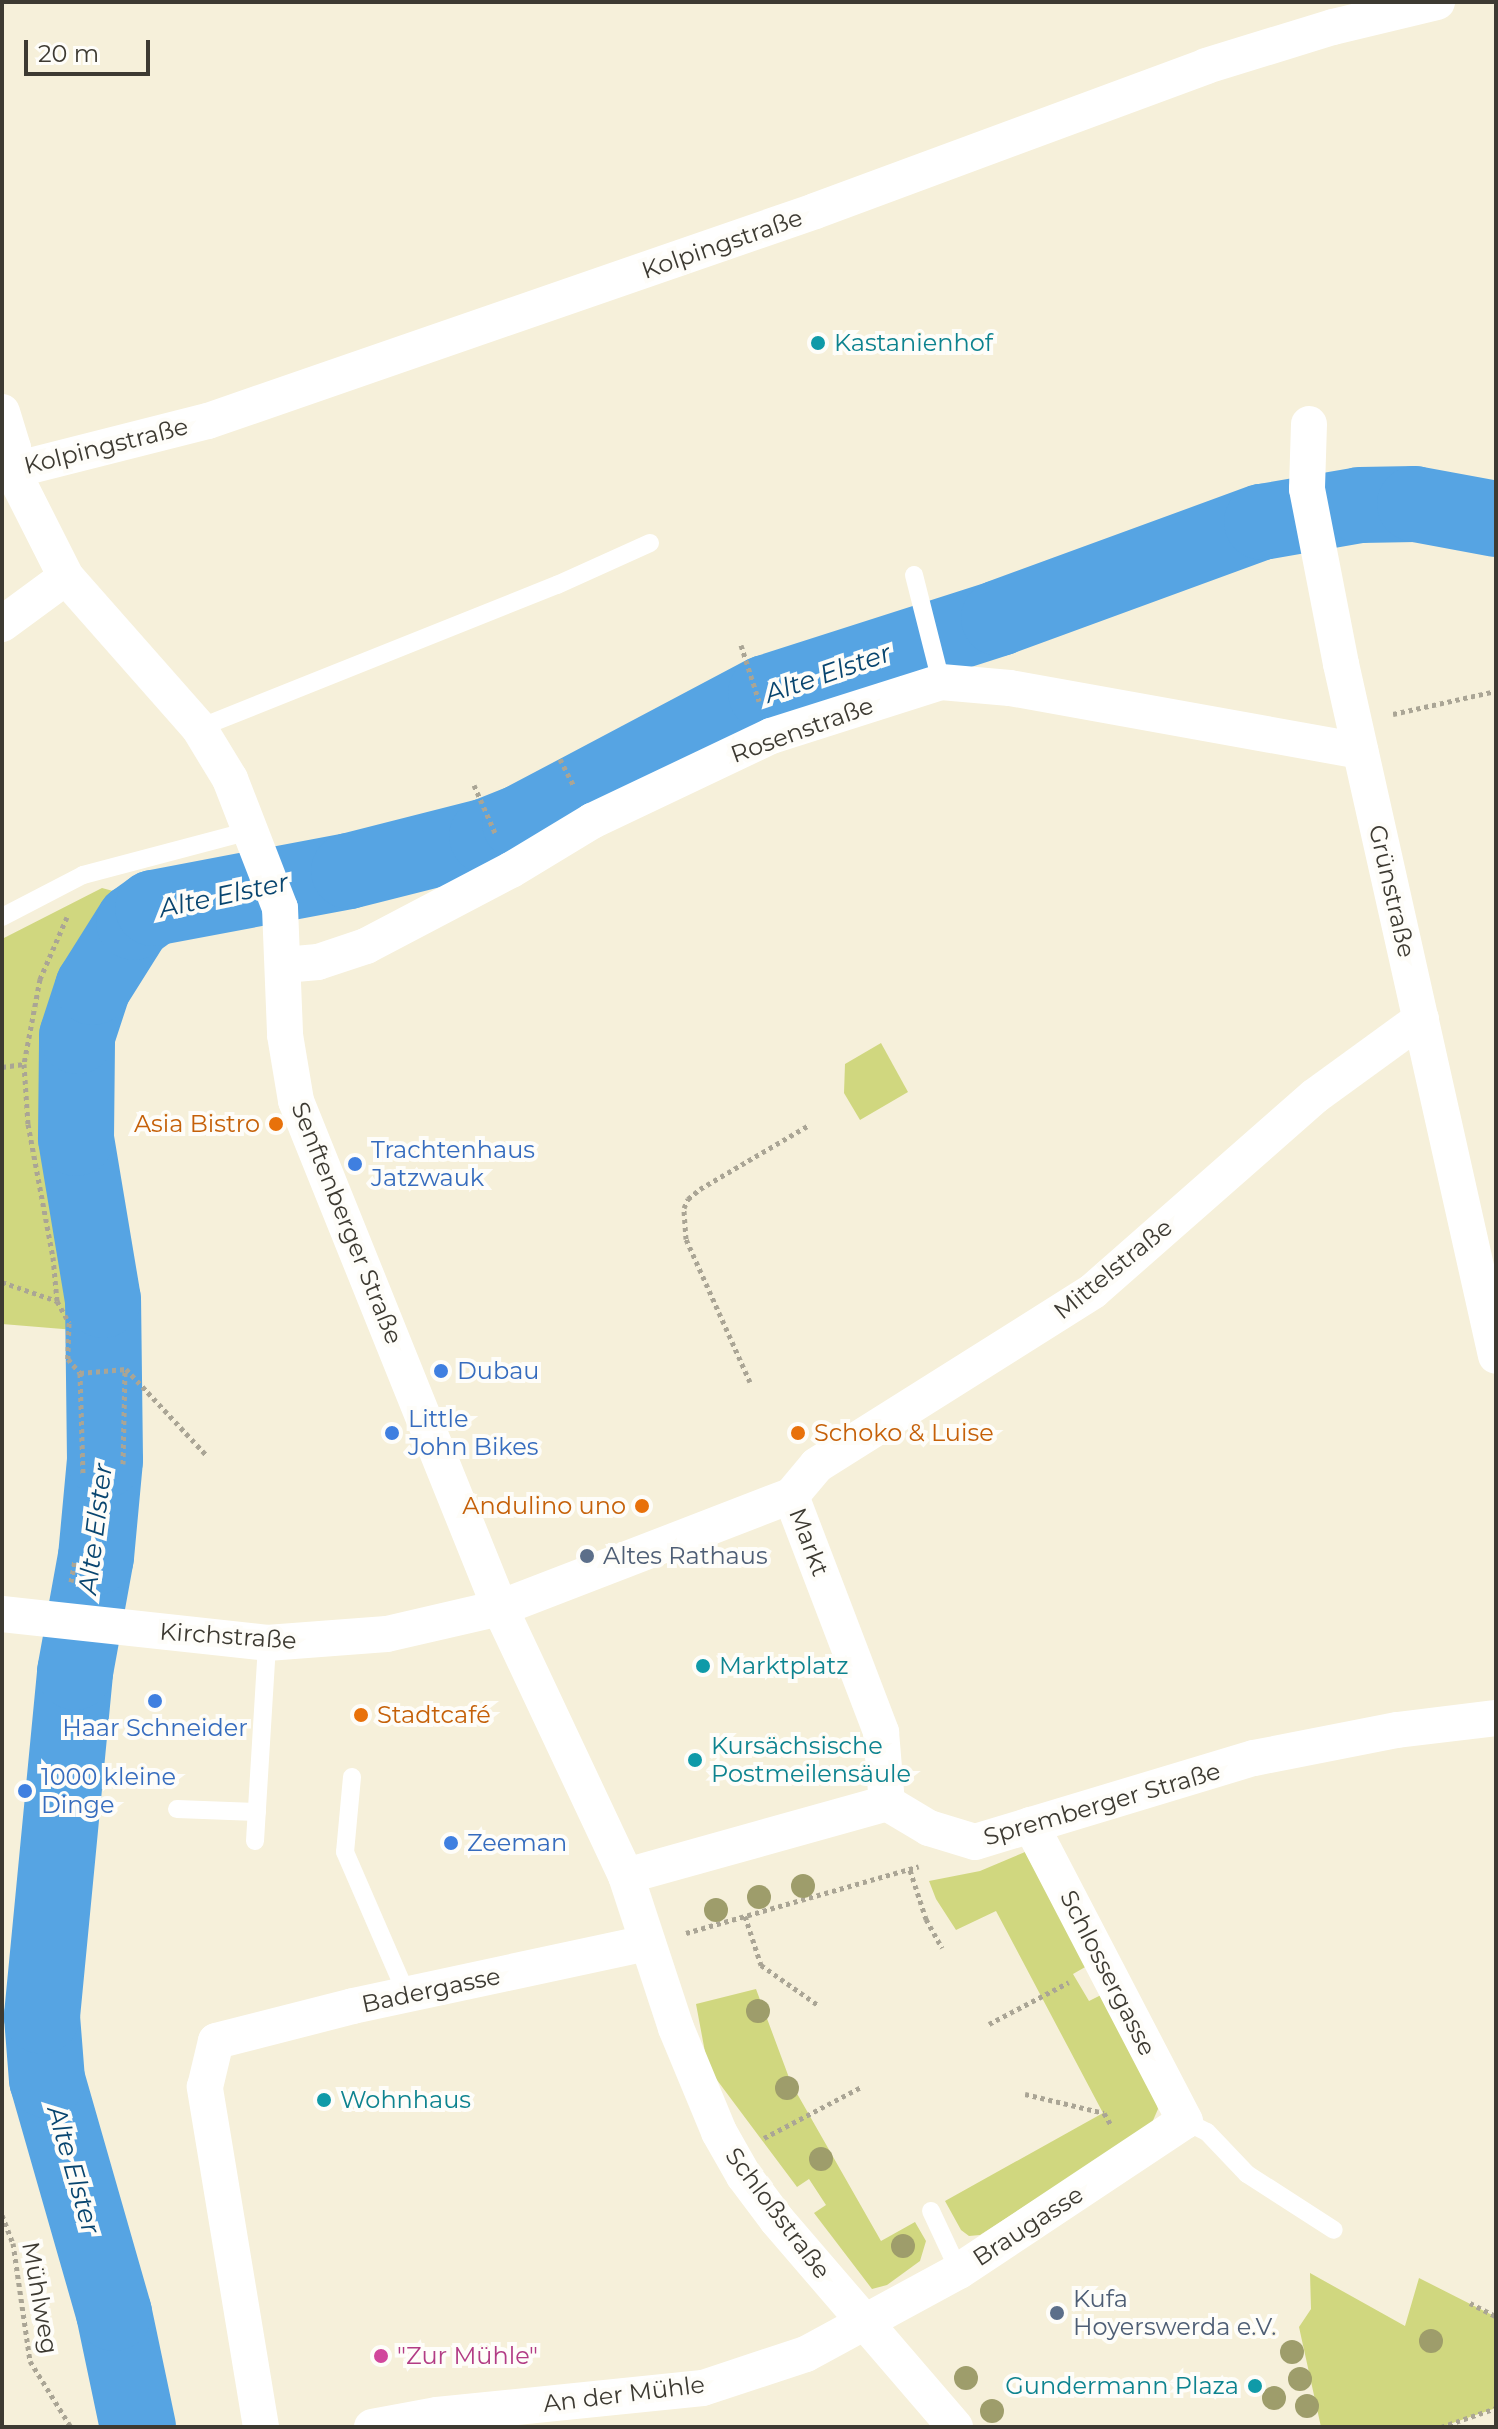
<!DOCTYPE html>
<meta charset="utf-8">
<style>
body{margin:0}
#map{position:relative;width:1498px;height:2429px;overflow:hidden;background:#f6f0da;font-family:Montserrat,sans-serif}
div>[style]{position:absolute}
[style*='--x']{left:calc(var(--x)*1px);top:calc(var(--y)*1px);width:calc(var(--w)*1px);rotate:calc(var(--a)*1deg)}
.green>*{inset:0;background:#d0d77f}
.river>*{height:76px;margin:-38px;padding:0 38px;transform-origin:38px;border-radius:38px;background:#56a4e3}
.path>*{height:5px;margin-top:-2.5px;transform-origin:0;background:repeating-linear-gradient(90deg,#aaa595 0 4px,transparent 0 8px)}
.lane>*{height:18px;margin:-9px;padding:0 9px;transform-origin:9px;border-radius:9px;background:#fff}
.street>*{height:36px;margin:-18px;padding:0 18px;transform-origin:18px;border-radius:18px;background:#fff}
.trees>*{width:24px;height:24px;margin:-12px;border-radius:50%;background:#9e9d6b}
.dots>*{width:22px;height:22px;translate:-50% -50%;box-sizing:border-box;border:4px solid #fefdf9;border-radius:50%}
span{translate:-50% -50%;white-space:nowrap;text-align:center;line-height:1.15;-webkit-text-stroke:8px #fefdf9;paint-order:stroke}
.street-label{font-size:24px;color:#3d3a32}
.culture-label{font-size:24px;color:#0d838f}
.left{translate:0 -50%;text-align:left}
.right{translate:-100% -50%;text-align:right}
.food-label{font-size:24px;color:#c56008}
.shop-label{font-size:24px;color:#366cbe}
.service-label{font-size:24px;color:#4e5e75}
.hotel-label{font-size:24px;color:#b23c85}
.water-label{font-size:26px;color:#08456f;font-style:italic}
.frame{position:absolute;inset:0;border:4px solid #3d3a32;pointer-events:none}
.scale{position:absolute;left:24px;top:40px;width:126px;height:36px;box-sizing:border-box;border:4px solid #3d3a32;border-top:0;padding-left:10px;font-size:24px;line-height:28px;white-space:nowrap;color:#3d3a32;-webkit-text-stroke:6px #fefdf9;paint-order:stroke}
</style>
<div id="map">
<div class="green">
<i style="clip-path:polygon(102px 888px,113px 891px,131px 915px,84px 985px,60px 1035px,62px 1118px,87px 1292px,85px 1365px,75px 1362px,75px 1330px,2px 1324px,2px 939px)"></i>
<i style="clip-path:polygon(881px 1043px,908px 1092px,860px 1120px,844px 1093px,845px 1064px)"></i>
<i style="clip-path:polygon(1025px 1852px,1087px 1966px,1073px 1974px,1089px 2001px,1101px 1995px,1154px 2088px,1158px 2109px,1151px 2125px,980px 2235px,969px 2236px,961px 2230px,945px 2201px,1103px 2113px,996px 1911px,956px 1930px,936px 1899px,929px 1881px,980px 1871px)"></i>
<i style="clip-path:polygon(756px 1989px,791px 2083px,881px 2241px,915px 2222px,926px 2241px,920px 2261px,887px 2285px,872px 2289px,814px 2213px,826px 2205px,809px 2179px,797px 2187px,708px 2068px,696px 2004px)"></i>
<i style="clip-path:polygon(1310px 2273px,1405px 2326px,1419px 2278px,1496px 2317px,1496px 2408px,1441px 2427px,1321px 2427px,1299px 2327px,1311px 2309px)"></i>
</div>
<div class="river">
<i style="--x:138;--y:2427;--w:116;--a:-101.9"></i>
<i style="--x:114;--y:2313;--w:242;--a:-106"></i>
<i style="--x:47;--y:2080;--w:64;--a:-94.5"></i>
<i style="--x:42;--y:2016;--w:346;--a:-84.5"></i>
<i style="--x:75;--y:1672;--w:117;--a:-79.7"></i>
<i style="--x:96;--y:1557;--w:97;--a:-84.7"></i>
<i style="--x:105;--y:1460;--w:160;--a:-90.7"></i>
<i style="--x:103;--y:1300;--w:164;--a:-99.5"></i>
<i style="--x:76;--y:1138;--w:102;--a:-89.4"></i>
<i style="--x:77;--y:1036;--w:52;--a:-71.9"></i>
<i style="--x:93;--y:987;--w:77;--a:-57.8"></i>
<i style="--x:134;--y:922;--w:24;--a:-36"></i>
<i style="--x:153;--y:908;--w:199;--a:-10.7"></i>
<i style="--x:349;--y:871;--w:142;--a:-14.2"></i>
<i style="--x:487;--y:836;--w:35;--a:-22"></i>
<i style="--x:520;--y:823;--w:278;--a:-27.9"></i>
<i style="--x:766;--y:693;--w:245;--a:-17.8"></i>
<i style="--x:999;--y:618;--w:280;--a:-20.1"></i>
<i style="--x:1262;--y:522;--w:99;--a:-9.8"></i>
<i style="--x:1360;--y:505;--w:55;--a:-1"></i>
<i style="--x:1415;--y:504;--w:82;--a:10.5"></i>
</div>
<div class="path">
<i style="--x:741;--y:645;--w:59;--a:72.2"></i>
<i style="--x:1393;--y:714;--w:106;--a:-12.6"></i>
<i style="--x:560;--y:759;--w:30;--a:63"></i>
<i style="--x:474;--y:785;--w:55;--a:66.3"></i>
<i style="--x:67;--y:917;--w:68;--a:113.5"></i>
<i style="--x:40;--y:979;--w:86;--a:100.7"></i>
<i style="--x:24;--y:1064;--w:60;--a:86.2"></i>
<i style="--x:28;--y:1124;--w:135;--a:79.4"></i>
<i style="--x:53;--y:1257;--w:44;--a:84.8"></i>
<i style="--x:57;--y:1301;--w:25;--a:61"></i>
<i style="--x:69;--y:1323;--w:36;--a:92"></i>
<i style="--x:68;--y:1359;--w:18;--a:49"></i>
<i style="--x:80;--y:1373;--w:102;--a:88.3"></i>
<i style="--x:2;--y:1067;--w:22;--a:-8"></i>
<i style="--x:2;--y:1282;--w:58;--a:19.1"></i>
<i style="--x:126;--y:1369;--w:119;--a:47"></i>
<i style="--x:80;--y:1373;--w:46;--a:-5"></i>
<i style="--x:750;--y:1382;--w:157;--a:-114.1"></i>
<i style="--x:686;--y:1239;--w:31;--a:-94"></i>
<i style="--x:684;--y:1208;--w:10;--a:-66"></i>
<i style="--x:688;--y:1199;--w:16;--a:-40"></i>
<i style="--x:700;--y:1189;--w:126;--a:-30.4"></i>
<i style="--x:123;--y:1464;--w:94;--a:-88.8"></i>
<i style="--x:71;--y:1582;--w:23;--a:-80"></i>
<i style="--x:910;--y:1870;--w:52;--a:71.9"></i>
<i style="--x:926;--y:1919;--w:33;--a:61"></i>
<i style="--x:745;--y:1916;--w:52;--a:71.9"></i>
<i style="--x:761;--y:1965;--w:70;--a:35.1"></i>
<i style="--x:686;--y:1933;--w:242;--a:-16"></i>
<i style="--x:989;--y:2024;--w:90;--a:-27.7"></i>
<i style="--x:1025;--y:2094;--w:81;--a:13.5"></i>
<i style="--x:1104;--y:2113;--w:14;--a:60"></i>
<i style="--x:764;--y:2138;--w:110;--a:-27.7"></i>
<i style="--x:2;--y:2215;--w:30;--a:69"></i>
<i style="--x:13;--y:2243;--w:119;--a:81.8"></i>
<i style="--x:30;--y:2361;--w:78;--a:58.2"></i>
<i style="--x:1470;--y:2303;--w:29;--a:27"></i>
<i style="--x:1441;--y:2427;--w:58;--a:-19.1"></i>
</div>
<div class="lane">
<i style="--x:914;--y:575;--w:110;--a:75.8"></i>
<i style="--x:199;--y:728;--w:386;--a:-21.8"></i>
<i style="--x:557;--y:585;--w:102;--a:-24.3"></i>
<i style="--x:2;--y:917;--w:91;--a:-27.4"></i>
<i style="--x:83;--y:875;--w:173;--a:-14.8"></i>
<i style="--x:352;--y:1777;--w:75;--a:95.3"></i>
<i style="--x:345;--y:1852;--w:156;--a:66.6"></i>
<i style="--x:177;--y:1809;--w:80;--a:2.1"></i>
<i style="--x:255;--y:1841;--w:198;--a:-86.5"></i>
<i style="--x:1185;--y:2121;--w:25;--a:27"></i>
<i style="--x:1207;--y:2132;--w:58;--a:46.4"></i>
<i style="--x:1247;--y:2174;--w:103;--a:32.8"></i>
<i style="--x:931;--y:2211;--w:66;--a:65"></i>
</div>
<div class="street">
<i style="--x:2;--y:412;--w:38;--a:73"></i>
<i style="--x:13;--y:448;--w:11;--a:180"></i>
<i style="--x:1309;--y:424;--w:65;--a:91.8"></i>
<i style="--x:1307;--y:489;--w:178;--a:79"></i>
<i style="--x:1341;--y:664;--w:709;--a:77.37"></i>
<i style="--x:12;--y:470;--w:120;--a:63.2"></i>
<i style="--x:66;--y:577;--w:201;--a:48.6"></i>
<i style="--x:199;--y:728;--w:60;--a:58.7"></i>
<i style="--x:230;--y:779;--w:138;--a:68.8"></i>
<i style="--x:280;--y:908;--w:127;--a:87.7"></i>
<i style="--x:285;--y:1035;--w:67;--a:80.5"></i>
<i style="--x:296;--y:1101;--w:547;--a:68.08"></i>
<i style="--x:500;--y:1608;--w:296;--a:64.8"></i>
<i style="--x:626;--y:1876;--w:160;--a:71.8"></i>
<i style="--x:676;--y:2028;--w:113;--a:67.5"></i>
<i style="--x:719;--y:2132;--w:51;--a:60.4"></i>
<i style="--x:744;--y:2176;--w:55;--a:53.1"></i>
<i style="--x:777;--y:2220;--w:273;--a:49.3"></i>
<i style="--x:2;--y:473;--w:212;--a:-14.2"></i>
<i style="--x:208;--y:421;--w:642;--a:-19.08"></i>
<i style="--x:815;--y:211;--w:417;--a:-20.3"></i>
<i style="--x:1206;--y:66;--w:133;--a:-17.1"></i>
<i style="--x:1333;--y:27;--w:107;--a:-13.5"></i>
<i style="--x:2;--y:624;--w:79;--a:-36.3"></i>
<i style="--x:284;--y:965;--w:34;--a:-5"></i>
<i style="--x:318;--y:962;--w:51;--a:-18.4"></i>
<i style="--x:366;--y:946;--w:164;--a:-27.7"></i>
<i style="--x:511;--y:870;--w:95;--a:-31.2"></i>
<i style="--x:592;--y:821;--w:198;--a:-25.4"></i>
<i style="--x:771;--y:736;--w:178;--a:-17.6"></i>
<i style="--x:941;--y:682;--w:69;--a:5"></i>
<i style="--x:1010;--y:688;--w:356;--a:10.2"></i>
<i style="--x:791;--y:1496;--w:40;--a:-50"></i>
<i style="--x:817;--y:1465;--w:326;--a:-32.2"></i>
<i style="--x:1093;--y:1291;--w:295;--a:-41.3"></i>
<i style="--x:1315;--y:1096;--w:131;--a:-36"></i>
<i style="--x:2;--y:1614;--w:267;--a:6.2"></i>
<i style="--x:267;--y:1643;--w:120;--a:-4.3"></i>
<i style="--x:387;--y:1634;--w:116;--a:-13"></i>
<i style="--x:500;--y:1608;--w:312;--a:-21.1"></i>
<i style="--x:791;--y:1496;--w:253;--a:69.1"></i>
<i style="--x:881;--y:1732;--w:71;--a:85.2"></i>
<i style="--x:626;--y:1876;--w:271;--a:-15.6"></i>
<i style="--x:887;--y:1803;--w:49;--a:30.8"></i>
<i style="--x:929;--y:1828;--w:48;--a:16.9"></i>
<i style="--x:975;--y:1842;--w:291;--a:-16.8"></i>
<i style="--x:1254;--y:1758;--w:146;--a:-11.1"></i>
<i style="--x:1397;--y:1730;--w:100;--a:-6.9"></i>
<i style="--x:261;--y:2427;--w:345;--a:-99.4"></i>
<i style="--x:205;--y:2087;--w:47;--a:-76.6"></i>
<i style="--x:216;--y:2041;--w:141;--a:-14.3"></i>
<i style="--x:353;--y:2006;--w:301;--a:-12.1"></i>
<i style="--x:372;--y:2427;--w:66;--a:-10.5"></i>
<i style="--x:437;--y:2415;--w:267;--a:-5.8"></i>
<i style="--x:703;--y:2388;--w:108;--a:-18.3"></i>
<i style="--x:806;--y:2354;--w:174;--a:-28.5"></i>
<i style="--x:959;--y:2271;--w:271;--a:-33.6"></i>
<i style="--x:1185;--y:2121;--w:334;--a:-117.5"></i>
</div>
<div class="trees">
<i style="left:803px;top:1886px"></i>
<i style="left:759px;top:1897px"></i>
<i style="left:716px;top:1910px"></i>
<i style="left:758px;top:2011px"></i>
<i style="left:787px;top:2088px"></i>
<i style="left:821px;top:2159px"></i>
<i style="left:903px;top:2246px"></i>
<i style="left:1431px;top:2341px"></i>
<i style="left:1292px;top:2352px"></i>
<i style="left:966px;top:2378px"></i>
<i style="left:1300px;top:2379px"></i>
<i style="left:1274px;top:2398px"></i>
<i style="left:1307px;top:2406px"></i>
<i style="left:992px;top:2411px"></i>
</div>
<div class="dots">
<i style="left:818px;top:343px;background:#0f9aa8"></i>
<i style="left:276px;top:1124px;background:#e8710a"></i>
<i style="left:355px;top:1164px;background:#3f7fe0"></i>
<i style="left:441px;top:1371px;background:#3f7fe0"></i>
<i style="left:392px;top:1433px;background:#3f7fe0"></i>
<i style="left:798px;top:1433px;background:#e8710a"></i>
<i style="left:642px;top:1506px;background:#e8710a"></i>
<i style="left:587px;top:1556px;background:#5c6f8a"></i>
<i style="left:703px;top:1666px;background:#0f9aa8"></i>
<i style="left:155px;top:1701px;background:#3f7fe0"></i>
<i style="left:361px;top:1715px;background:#e8710a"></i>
<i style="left:695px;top:1760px;background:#0f9aa8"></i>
<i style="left:25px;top:1791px;background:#3f7fe0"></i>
<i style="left:451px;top:1843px;background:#3f7fe0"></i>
<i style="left:324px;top:2100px;background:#0f9aa8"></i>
<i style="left:1057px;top:2313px;background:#5c6f8a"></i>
<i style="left:381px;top:2356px;background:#d1479c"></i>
<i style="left:1255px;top:2386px;background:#0f9aa8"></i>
</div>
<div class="street-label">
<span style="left:722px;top:244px;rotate:-19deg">Kolpingstraße</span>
<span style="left:106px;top:446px;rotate:-14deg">Kolpingstraße</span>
<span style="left:802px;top:730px;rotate:-20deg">Rosenstraße</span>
<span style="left:1392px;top:891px;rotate:77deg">Grünstraße</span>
<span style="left:347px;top:1223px;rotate:68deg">Senftenberger Straße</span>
<span style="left:1113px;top:1269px;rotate:-39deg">Mittelstraße</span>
<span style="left:809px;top:1542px;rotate:69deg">Markt</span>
<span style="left:228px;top:1636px;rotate:4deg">Kirchstraße</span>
<span style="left:1102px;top:1804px;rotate:-16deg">Spremberger Straße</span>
<span style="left:1108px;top:1973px;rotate:63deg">Schlossergasse</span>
<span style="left:431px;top:1990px;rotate:-12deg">Badergasse</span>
<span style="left:778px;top:2213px;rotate:53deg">Schloßstraße</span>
<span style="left:1028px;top:2226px;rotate:-33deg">Braugasse</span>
<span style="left:40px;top:2298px;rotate:80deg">Mühlweg</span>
<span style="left:624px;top:2394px;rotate:-7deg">An der Mühle</span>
</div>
<div class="culture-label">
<span class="left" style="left:834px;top:343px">Kastanienhof</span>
<span class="left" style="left:719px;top:1666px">Marktplatz</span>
<span class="left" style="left:711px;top:1760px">Kursächsische<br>Postmeilensäule</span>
<span class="left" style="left:340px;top:2100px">Wohnhaus</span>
<span class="right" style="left:1239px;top:2386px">Gundermann Plaza</span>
</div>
<div class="food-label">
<span class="right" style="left:260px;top:1124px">Asia Bistro</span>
<span class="left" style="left:814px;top:1433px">Schoko &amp; Luise</span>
<span class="right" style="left:626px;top:1506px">Andulino uno</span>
<span class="left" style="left:377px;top:1715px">Stadtcafé</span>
</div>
<div class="shop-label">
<span class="left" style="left:371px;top:1164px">Trachtenhaus<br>Jatzwauk</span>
<span class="left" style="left:457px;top:1371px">Dubau</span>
<span class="left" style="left:408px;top:1433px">Little<br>John Bikes</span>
<span style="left:155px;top:1728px">Haar Schneider</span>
<span class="left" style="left:41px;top:1791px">1000 kleine<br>Dinge</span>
<span class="left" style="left:467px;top:1843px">Zeeman</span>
</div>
<div class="service-label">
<span class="left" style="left:603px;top:1556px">Altes Rathaus</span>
<span class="left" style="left:1073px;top:2313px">Kufa<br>Hoyerswerda e.V.</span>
</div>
<div class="hotel-label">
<span class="left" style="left:397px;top:2356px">"Zur Mühle"</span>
</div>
<div class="water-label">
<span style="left:828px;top:674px;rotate:-19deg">Alte Elster</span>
<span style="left:224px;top:896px;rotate:-12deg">Alte Elster</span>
<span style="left:96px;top:1529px;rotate:-83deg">Alte Elster</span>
<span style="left:73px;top:2170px;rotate:74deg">Alte Elster</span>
</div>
<div class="frame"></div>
<div class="scale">20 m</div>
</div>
